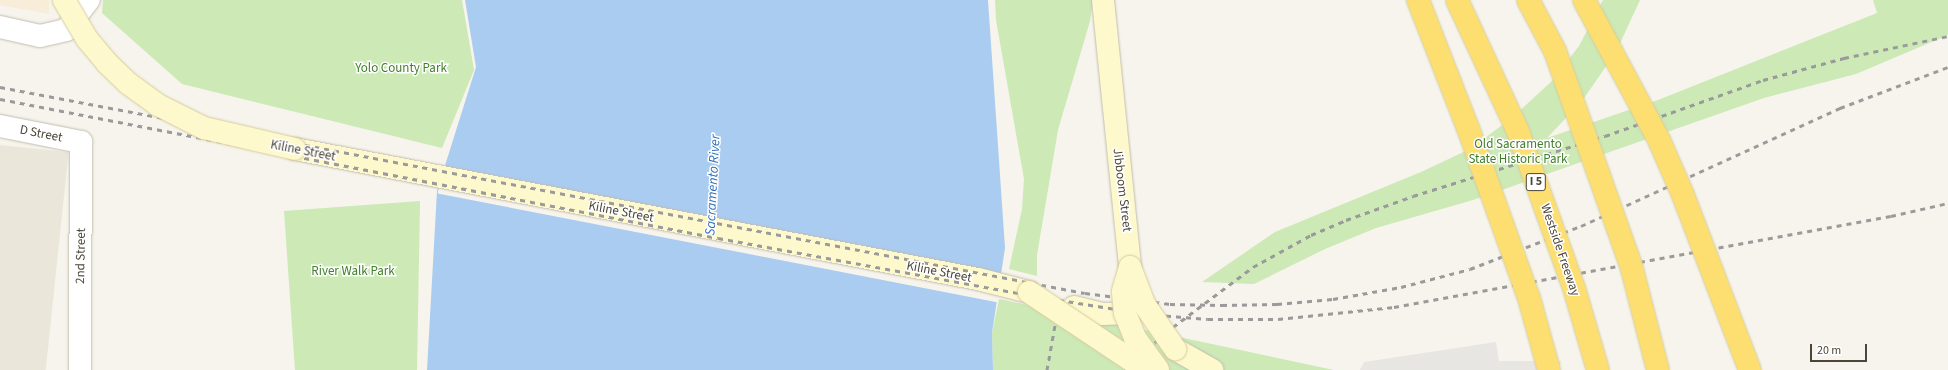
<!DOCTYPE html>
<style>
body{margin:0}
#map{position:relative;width:1948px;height:370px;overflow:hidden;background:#f6f4ec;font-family:"Source Sans 3",sans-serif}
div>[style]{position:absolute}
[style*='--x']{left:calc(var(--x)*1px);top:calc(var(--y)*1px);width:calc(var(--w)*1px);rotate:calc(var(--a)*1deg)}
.residential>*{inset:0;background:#eae7da;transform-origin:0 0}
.commercial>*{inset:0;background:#f7edd8}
.green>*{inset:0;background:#cce9b6}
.parking>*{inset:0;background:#e8e6e3}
.water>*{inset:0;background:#aaccf1}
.pier>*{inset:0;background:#f6f4ec;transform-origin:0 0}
.roads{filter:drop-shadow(0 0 1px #c2bdae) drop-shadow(0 0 1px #c2bdae)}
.street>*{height:22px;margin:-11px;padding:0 11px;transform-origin:11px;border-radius:11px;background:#fff}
.secondary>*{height:22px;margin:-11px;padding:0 11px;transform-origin:11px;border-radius:11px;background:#fef8cd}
.rail>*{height:3px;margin-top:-1.5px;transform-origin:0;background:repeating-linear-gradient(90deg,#9a9a9a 0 5px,transparent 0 10px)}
.bridges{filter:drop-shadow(0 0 1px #d5cc9c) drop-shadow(0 0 1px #d5cc9c)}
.secondary-bridge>*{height:22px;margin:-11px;padding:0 11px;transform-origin:11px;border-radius:11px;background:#fef8cd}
.highway-bridge>*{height:22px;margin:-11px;padding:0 11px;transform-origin:11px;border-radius:11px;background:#fdde70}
span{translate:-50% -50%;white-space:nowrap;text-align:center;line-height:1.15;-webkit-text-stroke:3px #fff;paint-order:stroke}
.shield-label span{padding:1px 3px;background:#fff;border:1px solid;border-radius:3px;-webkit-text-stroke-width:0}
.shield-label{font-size:12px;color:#4b4639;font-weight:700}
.park-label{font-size:13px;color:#417e2b}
.street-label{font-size:13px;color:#4b4639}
.water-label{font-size:14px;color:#316fb8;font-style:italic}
.scale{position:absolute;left:1810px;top:344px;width:57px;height:18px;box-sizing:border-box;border:2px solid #4b4639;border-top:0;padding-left:5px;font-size:12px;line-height:14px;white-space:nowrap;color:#4b4639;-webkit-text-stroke:3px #fff;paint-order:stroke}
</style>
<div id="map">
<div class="residential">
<i style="left:0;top:145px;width:69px;height:225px;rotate:6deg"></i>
</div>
<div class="commercial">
<i style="clip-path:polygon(0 0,49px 0,49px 14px,0 5px)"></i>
</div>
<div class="green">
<i style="clip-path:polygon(103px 0,462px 0,474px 70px,442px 148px,182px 84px,102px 13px)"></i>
<i style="clip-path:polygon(995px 0,1093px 0,1090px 21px,1058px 130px,1037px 255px,1037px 276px,1009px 269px,1022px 209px,1024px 179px,996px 20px)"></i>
<i style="clip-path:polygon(1603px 0,1640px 0,1616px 52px,1582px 101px,1547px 138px,1658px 100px,1877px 13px,1873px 0,1948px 0,1948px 35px,1856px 74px,1764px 98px,1473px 200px,1376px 228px,1325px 249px,1254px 284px,1202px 282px,1275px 232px,1421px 172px,1470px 149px,1513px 117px,1552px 81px,1579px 46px)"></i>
<i style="clip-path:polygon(420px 201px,417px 370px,295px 370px,284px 211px)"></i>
<i style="clip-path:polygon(999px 299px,1334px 370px,993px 370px,992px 333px)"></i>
</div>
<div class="parking">
<i style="clip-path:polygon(1496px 342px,1499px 361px,1561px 361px,1558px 370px,1360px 370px,1364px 362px)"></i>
</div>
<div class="water">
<i style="clip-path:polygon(465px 0,988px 0,1005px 248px,992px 333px,993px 370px,427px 370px,437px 191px,476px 67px)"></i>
</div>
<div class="pier">
<i style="left:443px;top:166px;width:571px;height:28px;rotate:11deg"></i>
</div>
<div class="roads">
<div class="street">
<i style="--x:0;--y:27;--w:41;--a:12.7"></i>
<i style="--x:40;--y:36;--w:27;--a:-13"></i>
<i style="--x:66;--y:30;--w:38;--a:-53"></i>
<i style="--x:0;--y:126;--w:83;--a:11.2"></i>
<i style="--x:81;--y:142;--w:228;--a:90.3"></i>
</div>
<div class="secondary">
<i style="--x:1103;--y:0;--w:268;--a:84.2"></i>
<i style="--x:295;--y:149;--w:695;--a:10.78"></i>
<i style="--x:978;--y:279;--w:53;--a:14.3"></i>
<i style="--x:1074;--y:307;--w:29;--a:14"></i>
<i style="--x:1102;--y:314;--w:23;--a:-2"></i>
<i style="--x:1175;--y:349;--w:43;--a:29.6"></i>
</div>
</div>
<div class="rail">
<i style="--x:0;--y:87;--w:1104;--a:10.75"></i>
<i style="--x:1085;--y:293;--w:86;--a:7.4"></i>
<i style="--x:1170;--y:304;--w:52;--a:1.1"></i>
<i style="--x:1222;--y:305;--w:55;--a:-1"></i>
<i style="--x:1277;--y:304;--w:56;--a:-5.1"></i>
<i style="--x:1333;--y:299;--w:69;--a:-10"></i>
<i style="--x:1401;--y:287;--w:71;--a:-14.6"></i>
<i style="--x:1470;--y:269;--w:119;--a:-21.2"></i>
<i style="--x:1581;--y:226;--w:285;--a:-24.5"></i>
<i style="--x:1840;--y:108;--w:116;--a:-20.8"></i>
<i style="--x:0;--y:99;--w:731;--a:10.96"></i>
<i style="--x:718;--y:238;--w:316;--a:10.4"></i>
<i style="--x:1029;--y:295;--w:119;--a:9.2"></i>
<i style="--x:1146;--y:314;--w:62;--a:4.6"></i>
<i style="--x:1208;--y:319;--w:70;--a:0"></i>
<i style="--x:1278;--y:319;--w:117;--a:-5.9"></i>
<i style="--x:1394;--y:307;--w:505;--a:-10.38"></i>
<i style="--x:1891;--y:216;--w:58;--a:-12.8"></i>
<i style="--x:1047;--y:370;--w:46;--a:-79.9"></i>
<i style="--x:1125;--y:370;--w:54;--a:-42.8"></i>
<i style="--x:1165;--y:333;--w:110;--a:-36.9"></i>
<i style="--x:1253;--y:267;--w:66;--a:-28.9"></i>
<i style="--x:1311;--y:235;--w:38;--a:-23"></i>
<i style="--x:1346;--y:220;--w:71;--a:-19.7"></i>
<i style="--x:1413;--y:196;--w:201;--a:-17.4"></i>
<i style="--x:1605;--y:136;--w:168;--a:-19.5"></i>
<i style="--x:1763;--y:80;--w:84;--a:-15.2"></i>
<i style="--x:1844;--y:58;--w:106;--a:-11.9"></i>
</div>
<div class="bridges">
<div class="secondary-bridge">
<i style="--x:64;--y:0;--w:45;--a:59.5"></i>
<i style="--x:87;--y:39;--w:31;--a:50"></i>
<i style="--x:107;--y:63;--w:30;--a:44"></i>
<i style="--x:129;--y:84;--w:36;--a:36"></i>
<i style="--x:158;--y:105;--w:51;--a:26.6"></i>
<i style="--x:204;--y:128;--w:93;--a:13"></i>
<i style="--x:1130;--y:267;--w:26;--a:106"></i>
<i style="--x:1123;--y:292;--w:21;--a:85"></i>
<i style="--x:1125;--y:313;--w:27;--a:68"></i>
<i style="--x:1135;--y:338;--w:39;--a:54"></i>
<i style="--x:1130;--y:267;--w:40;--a:69"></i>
<i style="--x:1144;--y:304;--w:55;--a:55.4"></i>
<i style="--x:1029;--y:292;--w:141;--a:33.7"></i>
</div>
<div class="highway-bridge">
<i style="--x:1418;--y:0;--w:137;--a:68.7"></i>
<i style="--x:1468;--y:128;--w:181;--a:70.3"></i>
<i style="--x:1529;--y:298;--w:75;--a:74.5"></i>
<i style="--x:1457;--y:0;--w:142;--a:65.1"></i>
<i style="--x:1517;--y:129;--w:169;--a:70.3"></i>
<i style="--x:1574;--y:288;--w:85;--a:73.7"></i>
<i style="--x:1528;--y:0;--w:58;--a:62.1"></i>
<i style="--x:1555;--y:51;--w:231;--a:70.5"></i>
<i style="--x:1632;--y:269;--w:104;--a:75.6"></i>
<i style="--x:1584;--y:0;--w:159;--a:61.8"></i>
<i style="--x:1659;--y:140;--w:60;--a:66.4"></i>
<i style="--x:1683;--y:195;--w:187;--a:69.1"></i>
</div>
</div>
<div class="shield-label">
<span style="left:1536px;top:182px">I 5</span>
</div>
<div class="park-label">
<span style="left:401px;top:68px">Yolo County Park</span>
<span style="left:1518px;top:152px">Old Sacramento<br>State Historic Park</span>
<span style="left:353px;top:271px">River Walk Park</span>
</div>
<div class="street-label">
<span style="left:41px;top:134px;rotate:11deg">D Street</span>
<span style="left:303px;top:151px;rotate:11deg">Kiline Street</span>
<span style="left:1122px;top:190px;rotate:83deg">Jibboom Street</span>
<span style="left:621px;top:212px;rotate:11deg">Kiline Street</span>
<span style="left:1560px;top:250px;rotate:71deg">Westside Freeway</span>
<span style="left:81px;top:256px;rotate:-89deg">2nd Street</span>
<span style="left:939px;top:272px;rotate:11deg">Kiline Street</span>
</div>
<div class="water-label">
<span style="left:713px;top:185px;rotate:-87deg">Sacramento River</span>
</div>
<div class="scale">20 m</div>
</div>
